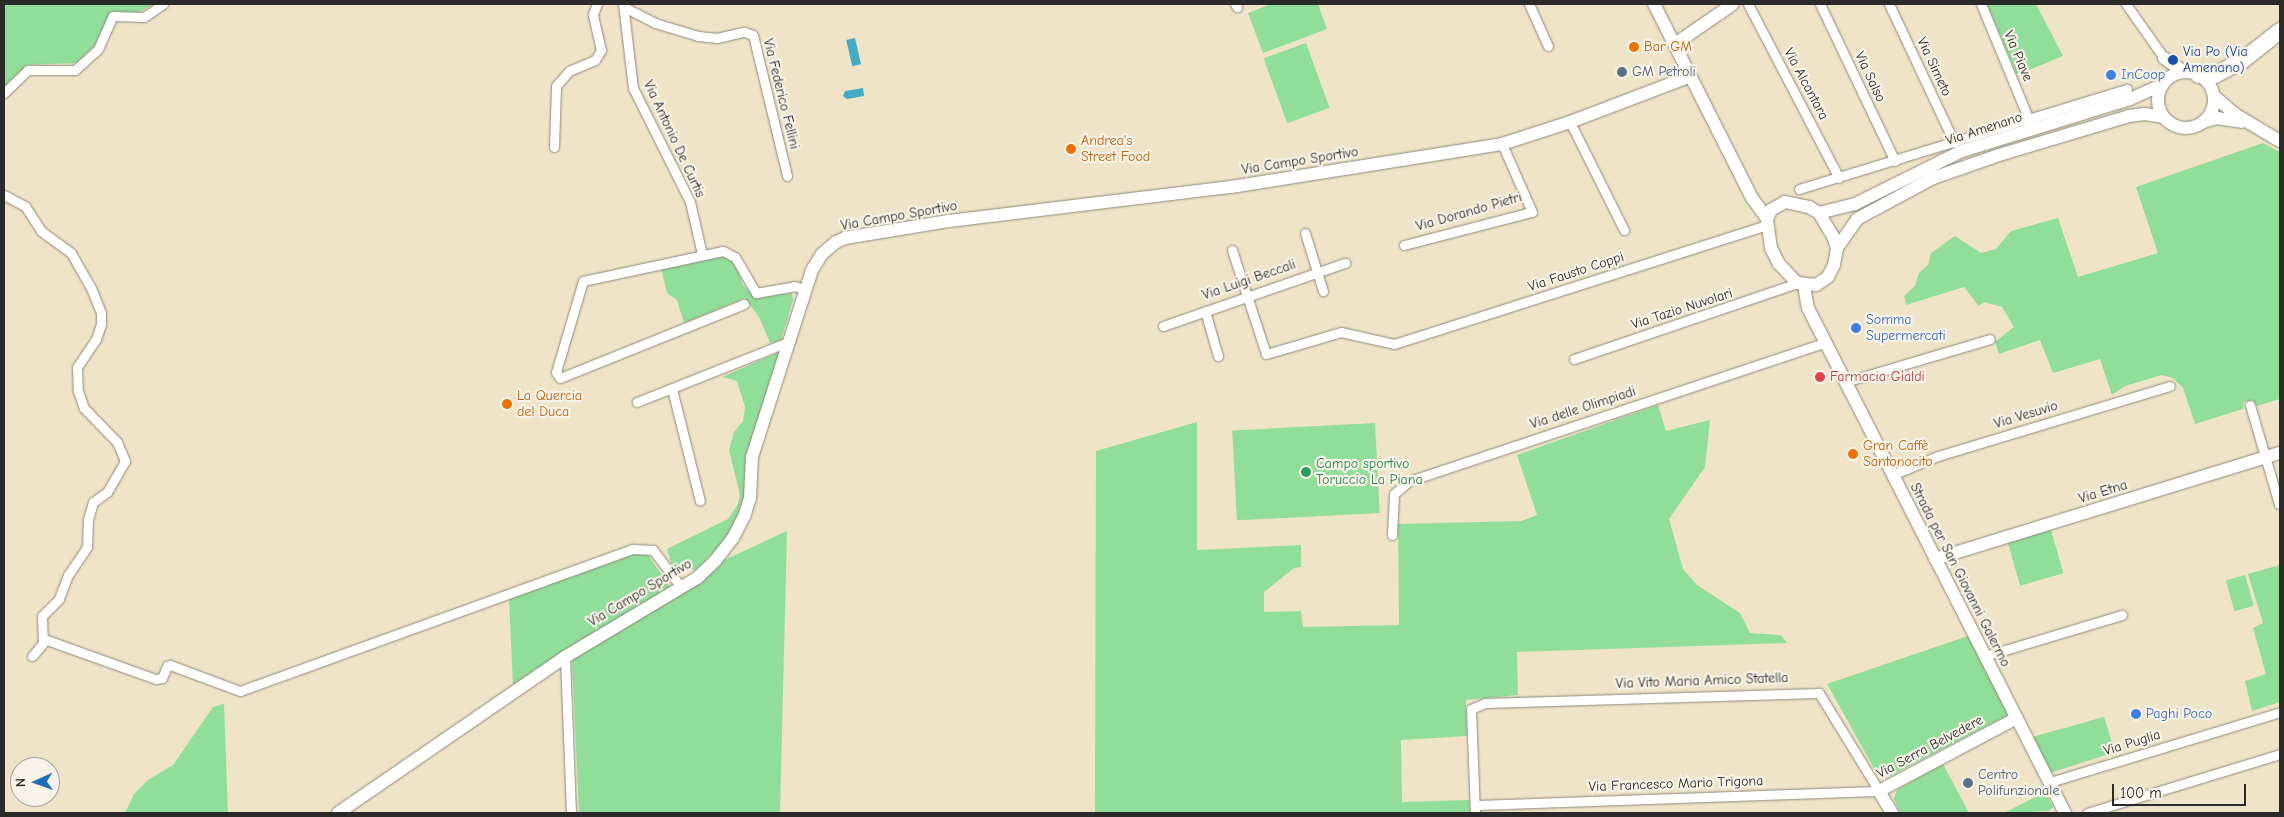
<!DOCTYPE html>
<meta charset="utf-8">
<style>
body{margin:0}
#map{position:relative;width:2284px;height:817px;overflow:hidden;background:#efe4c7;font-family:"Comic Neue",sans-serif}
div>[style]{position:absolute}
[style*='--x']{left:calc(var(--x)*1px);top:calc(var(--y)*1px);width:calc(var(--w)*1px);rotate:calc(var(--a)*1deg)}
.green>*{inset:0;background:#91dd9a;transform-origin:0 0}
.water>*{inset:0;background:#43abc2;transform-origin:0 0}
.roads{filter:drop-shadow(0 0 1px #8d8879) drop-shadow(0 0 1px #8d8879)}
.street>*{height:9px;margin:-4.5px;padding:0 4.5px;transform-origin:4.5px;border-radius:4.5px;background:#fff}
.secondary>*{height:12px;margin:-6px;padding:0 6px;transform-origin:6px;border-radius:6px;background:#fff}
.secondary>.ring{margin:-6px;padding:0;box-sizing:content-box;background:none;border:12px solid #fff;border-radius:50%}
.highway>*{height:16px;margin:-8px;padding:0 8px;transform-origin:8px;border-radius:8px;background:#fff}
.dots>*{width:14px;height:14px;translate:-50% -50%;box-sizing:border-box;border:2px solid #f7f3e8;border-radius:50%}
span{translate:-50% -50%;white-space:nowrap;text-align:center;line-height:1.15;-webkit-text-stroke:4.5px #f7f3e8;paint-order:stroke}
.food-label{font-size:14px;color:#c56008}
.left{translate:0 -50%;text-align:left}
.transit-label{font-size:14px;color:#164399}
.street-label{font-size:14px;color:#2b2b2b}
.service-label{font-size:14px;color:#4e5e75}
.shop-label{font-size:14px;color:#366cbe}
.health-label{font-size:14px;color:#be3a42}
.leisure-label{font-size:14px;color:#27864d}
.frame{position:absolute;inset:0;border:5px solid #2b2b2b;pointer-events:none}
.north{position:absolute;left:10px;top:757px;width:50px;height:50px;box-sizing:border-box;background:#f7f3e8;border:1px solid #a5a39c;border-radius:50%;rotate:268deg;font-size:14px;font-weight:700;line-height:20px;text-align:center;color:#2b2b2b}
.north::after{content:'';display:block;margin:auto;width:18px;height:22px;background:#1f6fb2;clip-path:polygon(50% 0,100% 100%,50% 72%,0 100%)}
.scale{position:absolute;left:2112px;top:784px;width:134px;height:22px;box-sizing:border-box;border:2px solid #2b2b2b;border-top:0;padding-left:6px;font-size:15px;line-height:18px;white-space:nowrap;color:#2b2b2b;-webkit-text-stroke:4px #f7f3e8;paint-order:stroke}
</style>
<div id="map">
<div class="green">
<i style="clip-path:polygon(4px 4px,155px 4px,137px 13px,111px 12px,96px 45px,76px 63px,27px 65px,4px 87px)"></i>
<i style="clip-path:polygon(1271px 4px,1318px 4px,1327px 29px,1263px 53px,1248px 13px)"></i>
<i style="clip-path:polygon(1987px 4px,2036px 4px,2063px 56px,2017px 75px)"></i>
<i style="left:1306px;top:43px;width:69px;height:45px;rotate:70deg"></i>
<i style="clip-path:polygon(2263px 143px,2280px 152px,2280px 399px,2257px 406px,2253px 402px,2244px 401px,2243px 409px,2195px 424px,2183px 388px,2173px 378px,2162px 375px,2125px 386px,2112px 395px,2100px 359px,2053px 373px,2040px 340px,1999px 354px,1995px 342px,2014px 327px,2002px 307px,1984px 302px,1979px 306px,1964px 287px,1906px 305px,1904px 296px,1915px 286px,1919px 273px,1928px 265px,1931px 253px,1955px 236px,1981px 253px,1996px 249px,2011px 231px,2058px 218px,2078px 277px,2158px 253px,2136px 187px)"></i>
<i style="clip-path:polygon(723px 256px,734px 260px,743px 285px,756px 298px,792px 293px,793px 300px,781px 340px,770px 343px,759px 317px,745px 298px,684px 323px,677px 300px,667px 293px,661px 268px)"></i>
<i style="clip-path:polygon(777px 353px,782px 353px,745px 499px,729px 536px,696px 570px,672px 566px,667px 549px,728px 519px,738px 504px,740px 495px,729px 450px,734px 432px,743px 421px,745px 407px,737px 381px,722px 377px)"></i>
<i style="clip-path:polygon(1658px 405px,1666px 431px,1710px 420px,1705px 467px,1669px 519px,1683px 569px,1697px 585px,1740px 613px,1750px 633px,1781px 635px,1787px 643px,1517px 652px,1518px 695px,1466px 700px,1467px 736px,1401px 740px,1402px 802px,1469px 800px,1470px 813px,1095px 813px,1096px 451px,1197px 422px,1197px 550px,1301px 545px,1301px 567px,1294px 568px,1264px 592px,1264px 612px,1301px 611px,1303px 627px,1399px 625px,1398px 524px,1521px 521px,1537px 515px,1517px 455px)"></i>
<i style="left:1375px;top:423px;width:90px;height:143px;rotate:87deg"></i>
<i style="left:2051px;top:530px;width:45px;height:45px;rotate:74deg"></i>
<i style="clip-path:polygon(787px 531px,780px 813px,579px 813px,572px 658px,720px 562px)"></i>
<i style="clip-path:polygon(632px 554px,648px 555px,670px 587px,513px 686px,509px 598px)"></i>
<i style="clip-path:polygon(2280px 565px,2280px 702px,2252px 711px,2245px 681px,2266px 674px,2253px 628px,2263px 623px,2248px 574px)"></i>
<i style="left:2245px;top:575px;width:32px;height:20px;rotate:74deg"></i>
<i style="clip-path:polygon(1968px 636px,2007px 712px,2006px 716px,1890px 776px,1875px 770px,1827px 684px)"></i>
<i style="clip-path:polygon(224px 704px,228px 813px,125px 813px,134px 794px,148px 780px,173px 765px,213px 707px)"></i>
<i style="clip-path:polygon(2104px 717px,2115px 752px,2050px 773px,2032px 737px)"></i>
<i style="clip-path:polygon(1943px 764px,1969px 813px,1900px 813px,1894px 799px,1897px 790px)"></i>
<i style="clip-path:polygon(2045px 792px,2053px 807px,2049px 811px,2004px 813px)"></i>
</div>
<div class="water">
<i style="left:855px;top:38px;width:27px;height:9px;rotate:77deg"></i>
<i style="clip-path:polygon(863px 88px,864px 96px,847px 99px,843px 96px,845px 91px)"></i>
</div>
<div class="roads">
<div class="street">
<i style="--x:623;--y:4;--w:85;--a:83.2"></i>
<i style="--x:633;--y:88;--w:127;--a:63.4"></i>
<i style="--x:690;--y:202;--w:53;--a:77"></i>
<i style="--x:1235;--y:4;--w:4;--a:56"></i>
<i style="--x:1529;--y:4;--w:46;--a:65.7"></i>
<i style="--x:1748;--y:4;--w:196;--a:62.4"></i>
<i style="--x:1820;--y:4;--w:174;--a:64.5"></i>
<i style="--x:1889;--y:4;--w:153;--a:64.8"></i>
<i style="--x:1981;--y:4;--w:126;--a:67.5"></i>
<i style="--x:2126;--y:4;--w:66;--a:54.9"></i>
<i style="--x:624;--y:7;--w:35;--a:27"></i>
<i style="--x:655;--y:23;--w:45;--a:16.8"></i>
<i style="--x:698;--y:36;--w:19;--a:6"></i>
<i style="--x:717;--y:38;--w:28;--a:-13"></i>
<i style="--x:744;--y:32;--w:9;--a:18"></i>
<i style="--x:753;--y:35;--w:145;--a:76.4"></i>
<i style="--x:4;--y:93;--w:33;--a:-44"></i>
<i style="--x:28;--y:70;--w:47;--a:0"></i>
<i style="--x:75;--y:70;--w:31;--a:-42"></i>
<i style="--x:98;--y:49;--w:36;--a:-66"></i>
<i style="--x:113;--y:16;--w:31;--a:2"></i>
<i style="--x:144;--y:17;--w:23;--a:-34"></i>
<i style="--x:1570;--y:122;--w:121;--a:63.4"></i>
<i style="--x:554;--y:147;--w:61;--a:-88.1"></i>
<i style="--x:556;--y:86;--w:20;--a:-49"></i>
<i style="--x:569;--y:71;--w:28;--a:-23"></i>
<i style="--x:595;--y:60;--w:12;--a:-59"></i>
<i style="--x:601;--y:50;--w:37;--a:-103"></i>
<i style="--x:593;--y:14;--w:11;--a:-68"></i>
<i style="--x:1799;--y:189;--w:343;--a:-17"></i>
<i style="--x:4;--y:195;--w:24;--a:28"></i>
<i style="--x:25;--y:206;--w:30;--a:57"></i>
<i style="--x:41;--y:231;--w:37;--a:36"></i>
<i style="--x:71;--y:253;--w:40;--a:60.3"></i>
<i style="--x:91;--y:288;--w:27;--a:68"></i>
<i style="--x:101;--y:313;--w:11;--a:90"></i>
<i style="--x:101;--y:324;--w:16;--a:108"></i>
<i style="--x:96;--y:339;--w:34;--a:124"></i>
<i style="--x:77;--y:367;--w:24;--a:88"></i>
<i style="--x:78;--y:391;--w:18;--a:71"></i>
<i style="--x:84;--y:408;--w:47;--a:45.9"></i>
<i style="--x:117;--y:442;--w:21;--a:67"></i>
<i style="--x:125;--y:461;--w:36;--a:120"></i>
<i style="--x:107;--y:492;--w:17;--a:144"></i>
<i style="--x:93;--y:502;--w:18;--a:106"></i>
<i style="--x:88;--y:519;--w:28;--a:92"></i>
<i style="--x:87;--y:547;--w:34;--a:124"></i>
<i style="--x:68;--y:575;--w:26;--a:111"></i>
<i style="--x:59;--y:599;--w:24;--a:135"></i>
<i style="--x:42;--y:616;--w:27;--a:88"></i>
<i style="--x:43;--y:643;--w:17;--a:130"></i>
<i style="--x:1305;--y:233;--w:61;--a:72.8"></i>
<i style="--x:1404;--y:245;--w:132;--a:-14.5"></i>
<i style="--x:1532;--y:212;--w:74;--a:-113.8"></i>
<i style="--x:1232;--y:250;--w:109;--a:71.9"></i>
<i style="--x:1266;--y:354;--w:78;--a:-16.3"></i>
<i style="--x:1341;--y:332;--w:54;--a:12.8"></i>
<i style="--x:1394;--y:344;--w:391;--a:-17.7"></i>
<i style="--x:744;--y:304;--w:198;--a:158.1"></i>
<i style="--x:560;--y:378;--w:7;--a:-124"></i>
<i style="--x:556;--y:372;--w:95;--a:-73.5"></i>
<i style="--x:583;--y:281;--w:143;--a:-12.1"></i>
<i style="--x:723;--y:251;--w:13;--a:27"></i>
<i style="--x:735;--y:257;--w:42;--a:59.7"></i>
<i style="--x:756;--y:293;--w:39;--a:-10"></i>
<i style="--x:794;--y:286;--w:11;--a:15"></i>
<i style="--x:1205;--y:311;--w:47;--a:73.9"></i>
<i style="--x:1163;--y:326;--w:193;--a:-19.1"></i>
<i style="--x:1574;--y:359;--w:236;--a:-18.8"></i>
<i style="--x:1845;--y:382;--w:151;--a:-16.5"></i>
<i style="--x:672;--y:389;--w:115;--a:76"></i>
<i style="--x:637;--y:402;--w:165;--a:-21.7"></i>
<i style="--x:2250;--y:405;--w:103;--a:73.7"></i>
<i style="--x:1892;--y:475;--w:50;--a:-22.4"></i>
<i style="--x:1938;--y:456;--w:242;--a:-16.8"></i>
<i style="--x:1392;--y:535;--w:41;--a:-87.2"></i>
<i style="--x:1394;--y:494;--w:20;--a:-41"></i>
<i style="--x:1409;--y:481;--w:438;--a:-18.4"></i>
<i style="--x:44;--y:639;--w:119;--a:19.7"></i>
<i style="--x:156;--y:679;--w:6;--a:-9"></i>
<i style="--x:162;--y:678;--w:13;--a:-67"></i>
<i style="--x:167;--y:666;--w:3;--a:-18"></i>
<i style="--x:170;--y:665;--w:75;--a:20.4"></i>
<i style="--x:240;--y:691;--w:418;--a:-19.9"></i>
<i style="--x:633;--y:549;--w:20;--a:3"></i>
<i style="--x:653;--y:550;--w:46;--a:52.9"></i>
<i style="--x:1985;--y:656;--w:143;--a:-16.7"></i>
<i style="--x:565;--y:657;--w:156;--a:87.8"></i>
<i style="--x:2050;--y:782;--w:240;--a:-16.9"></i>
<i style="--x:1475;--y:805;--w:404;--a:-2"></i>
<i style="--x:1879;--y:791;--w:115;--a:-121.5"></i>
<i style="--x:1819;--y:693;--w:334;--a:178.3"></i>
<i style="--x:1485;--y:703;--w:15;--a:157"></i>
<i style="--x:1471;--y:709;--w:104;--a:87.8"></i>
<i style="--x:2087;--y:813;--w:202;--a:-17"></i>
</div>
<div class="secondary">
<i style="--x:1654;--y:4;--w:217;--a:63.2"></i>
<i style="--x:1752;--y:198;--w:26;--a:54"></i>
<i style="--x:1675;--y:44;--w:70;--a:-34.6"></i>
<i style="--x:2164;--y:58;--w:24;--a:35"></i>
<i class="ring" style="left:2158px;top:72px;width:44px;height:44px"></i>
<i style="--x:2214;--y:96;--w:29;--a:41"></i>
<i style="--x:2236;--y:115;--w:51;--a:30.6"></i>
<i style="--x:2203;--y:122;--w:15;--a:-16"></i>
<i style="--x:2217;--y:118;--w:25;--a:9"></i>
<i style="--x:1785;--y:202;--w:25;--a:12"></i>
<i style="--x:1809;--y:207;--w:12;--a:31"></i>
<i style="--x:1819;--y:213;--w:27;--a:59"></i>
<i style="--x:1833;--y:236;--w:13;--a:72"></i>
<i style="--x:1837;--y:248;--w:17;--a:100"></i>
<i style="--x:1834;--y:265;--w:13;--a:117"></i>
<i style="--x:1828;--y:277;--w:14;--a:146"></i>
<i style="--x:1816;--y:285;--w:19;--a:-174"></i>
<i style="--x:1797;--y:283;--w:26;--a:-133"></i>
<i style="--x:1779;--y:264;--w:18;--a:-117"></i>
<i style="--x:1771;--y:248;--w:29;--a:-98"></i>
<i style="--x:1767;--y:219;--w:10;--a:-66"></i>
<i style="--x:1771;--y:210;--w:16;--a:-30"></i>
<i style="--x:1819;--y:213;--w:37;--a:-14"></i>
<i style="--x:1855;--y:204;--w:119;--a:-26.4"></i>
<i style="--x:1962;--y:151;--w:176;--a:-17.2"></i>
<i style="--x:2130;--y:99;--w:36;--a:-24"></i>
<i style="--x:1837;--y:248;--w:35;--a:-55"></i>
<i style="--x:1857;--y:219;--w:86;--a:-28.3"></i>
<i style="--x:1933;--y:178;--w:70;--a:-19.2"></i>
<i style="--x:1999;--y:155;--w:136;--a:-16.7"></i>
<i style="--x:2129;--y:116;--w:16;--a:-7"></i>
<i style="--x:2145;--y:114;--w:18;--a:9"></i>
<i style="--x:1804;--y:286;--w:22;--a:80"></i>
<i style="--x:1808;--y:308;--w:567;--a:63.03"></i>
<i style="--x:1935;--y:559;--w:361;--a:-17.1"></i>
<i style="--x:338;--y:813;--w:275;--a:-34.5"></i>
<i style="--x:565;--y:657;--w:154;--a:-30.9"></i>
<i style="--x:697;--y:578;--w:25;--a:-43"></i>
<i style="--x:715;--y:561;--w:29;--a:-52"></i>
<i style="--x:733;--y:538;--w:27;--a:-63"></i>
<i style="--x:745;--y:514;--w:17;--a:-73"></i>
<i style="--x:750;--y:498;--w:41;--a:-87.2"></i>
<i style="--x:752;--y:457;--w:196;--a:-72.2"></i>
<i style="--x:812;--y:270;--w:19;--a:-58"></i>
<i style="--x:822;--y:254;--w:18;--a:-41"></i>
<i style="--x:836;--y:242;--w:10;--a:-24"></i>
<i style="--x:845;--y:238;--w:105;--a:-9.3"></i>
<i style="--x:949;--y:221;--w:284;--a:-6.9"></i>
<i style="--x:1231;--y:187;--w:274;--a:-9"></i>
<i style="--x:1502;--y:144;--w:71;--a:-17.9"></i>
<i style="--x:1570;--y:122;--w:129;--a:-20.8"></i>
<i style="--x:1892;--y:813;--w:26;--a:-121"></i>
<i style="--x:1879;--y:791;--w:156;--a:-27.9"></i>
</div>
<div class="highway">
<i style="--x:2199;--y:75;--w:16;--a:0"></i>
<i style="--x:2215;--y:75;--w:32;--a:-28"></i>
<i style="--x:2243;--y:60;--w:47;--a:-38.1"></i>
</div>
</div>
<div class="dots">
<i style="left:1634px;top:47px;background:#e8710a"></i>
<i style="left:2173px;top:60px;background:#1a4fb4"></i>
<i style="left:1622px;top:72px;background:#5c6f8a"></i>
<i style="left:2111px;top:75px;background:#3f7fe0"></i>
<i style="left:1071px;top:149px;background:#e8710a"></i>
<i style="left:1856px;top:328px;background:#3f7fe0"></i>
<i style="left:1820px;top:377px;background:#e0444e"></i>
<i style="left:507px;top:404px;background:#e8710a"></i>
<i style="left:1853px;top:454px;background:#e8710a"></i>
<i style="left:1306px;top:472px;background:#2e9e5b"></i>
<i style="left:2136px;top:714px;background:#3f7fe0"></i>
<i style="left:1968px;top:783px;background:#5c6f8a"></i>
</div>
<div class="food-label">
<span class="left" style="left:1644px;top:47px">Bar GM</span>
<span class="left" style="left:1081px;top:149px">Andrea's<br>Street Food</span>
<span class="left" style="left:517px;top:404px">La Quercia<br>del Duca</span>
<span class="left" style="left:1863px;top:454px">Gran Caffè<br>Santonocito</span>
</div>
<div class="transit-label">
<span class="left" style="left:2183px;top:60px">Via Po (Via<br>Amenano)</span>
</div>
<div class="street-label">
<span style="left:2018px;top:56px;rotate:67deg">Via Piave</span>
<span style="left:1934px;top:67px;rotate:65deg">Via Simeto</span>
<span style="left:1870px;top:77px;rotate:65deg">Via Salso</span>
<span style="left:1806px;top:84px;rotate:62deg">Via Alcantara</span>
<span style="left:781px;top:94px;rotate:76deg">Via Federico Fellini</span>
<span style="left:1984px;top:129px;rotate:-18deg">Via Amenano</span>
<span style="left:674px;top:139px;rotate:65deg">Via Antonio De Curtis</span>
<span style="left:1300px;top:161px;rotate:-9deg">Via Campo Sportivo</span>
<span style="left:1469px;top:212px;rotate:-16deg">Via Dorando Pietri</span>
<span style="left:899px;top:216px;rotate:-10deg">Via Campo Sportivo</span>
<span style="left:1576px;top:272px;rotate:-18deg">Via Fausto Coppi</span>
<span style="left:1249px;top:280px;rotate:-19deg">Via Luigi Beccali</span>
<span style="left:1682px;top:309px;rotate:-18deg">Via Tazio Nuvolari</span>
<span style="left:1583px;top:408px;rotate:-18deg">Via delle Olimpiadi</span>
<span style="left:2026px;top:415px;rotate:-17deg">Via Vesuvio</span>
<span style="left:2103px;top:492px;rotate:-17deg">Via Etna</span>
<span style="left:1960px;top:575px;rotate:63deg">Strada per San Giovanni Galermo</span>
<span style="left:640px;top:593px;rotate:-31deg">Via Campo Sportivo</span>
<span style="left:1702px;top:681px;rotate:-2deg">Via Vito Maria Amico Statella</span>
<span style="left:2132px;top:743px;rotate:-17deg">Via Puglia</span>
<span style="left:1930px;top:747px;rotate:-28deg">Via Serra Belvedere</span>
<span style="left:1676px;top:784px;rotate:-2deg">Via Francesco Mario Trigona</span>
</div>
<div class="service-label">
<span class="left" style="left:1632px;top:72px">GM Petroli</span>
<span class="left" style="left:1978px;top:783px">Centro<br>Polifunzionale</span>
</div>
<div class="shop-label">
<span class="left" style="left:2121px;top:75px">InCoop</span>
<span class="left" style="left:1866px;top:328px">Somma<br>Supermercati</span>
<span class="left" style="left:2146px;top:714px">Paghi Poco</span>
</div>
<div class="health-label">
<span class="left" style="left:1830px;top:377px">Farmacia Gialdi</span>
</div>
<div class="leisure-label">
<span class="left" style="left:1316px;top:472px">Campo sportivo<br>Toruccio La Piana</span>
</div>
<div class="frame"></div>
<div class="north">N</div>
<div class="scale">100 m</div>
</div>
